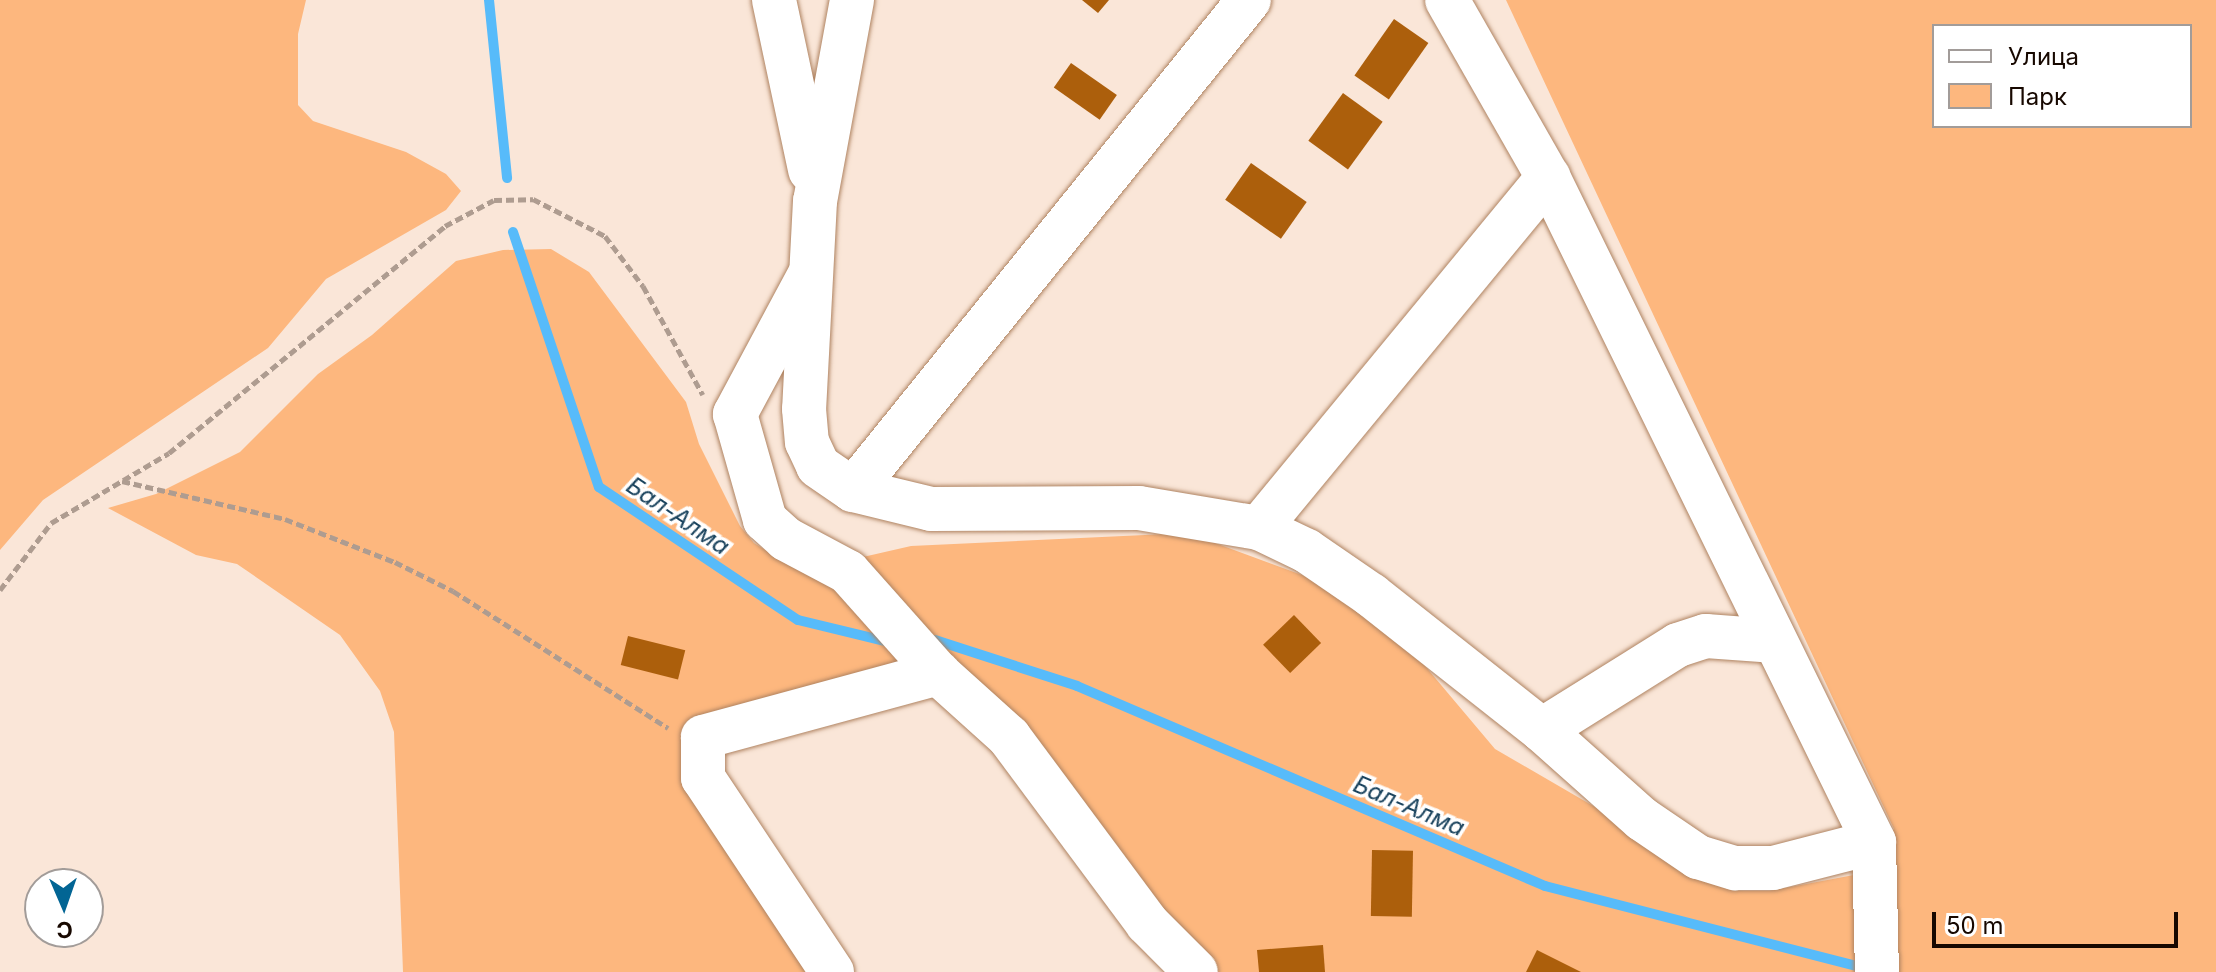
<!DOCTYPE html>
<meta charset="utf-8">
<style>
body{margin:0}
#map{position:relative;width:2216px;height:972px;overflow:hidden;background:#fae6d8;font-family:Inter,sans-serif}
div>[style]{position:absolute}
[style*='--x']{left:calc(var(--x)*1px);top:calc(var(--y)*1px);width:calc(var(--w)*1px);rotate:calc(var(--a)*1deg)}
.green>*{inset:0;background:#fdb77e}
.stream>*{height:10px;margin:-5px;padding:0 5px;transform-origin:5px;border-radius:5px;background:#57bbfa}
.building>*{inset:0;background:#ac5f0c;transform-origin:0 0}
.path>*{height:5px;margin-top:-2.5px;transform-origin:0;background:repeating-linear-gradient(90deg,#ae9c90 0 8px,transparent 0 12px)}
.roads{filter:drop-shadow(0 0 2px #af8361) drop-shadow(0 0 2px #af8361)}
.minor>*{height:44px;margin:-22px;padding:0 22px;transform-origin:22px;border-radius:22px;background:#fff}
span{translate:-50% -50%;white-space:nowrap;text-align:center;line-height:1.15;-webkit-text-stroke:7px #fff;paint-order:stroke}
.water-label{font-size:24px;color:#1b445e;font-style:italic}
.legend{position:absolute;left:1932px;top:24px;width:260px;height:104px;box-sizing:border-box;background:#fff;border:2px solid #a29c99;margin:0;padding:10px 14px;list-style:none;font-size:24px;color:#170800}
.legend li{display:flex;align-items:center;gap:16px;height:40px}
.legend b{width:40px;border:2px solid #a29c99}
.north{position:absolute;left:24px;top:868px;width:80px;height:80px;box-sizing:border-box;background:#fff;border:2px solid #a29c99;border-radius:50%;rotate:178deg;font-size:22px;font-weight:700;line-height:32px;text-align:center;color:#170800}
.north::after{content:'';display:block;margin:auto;width:28px;height:36px;background:#026594;clip-path:polygon(50% 0,100% 100%,50% 72%,0 100%)}
.scale{position:absolute;left:1932px;top:912px;width:246px;height:36px;box-sizing:border-box;border:4px solid #170800;border-top:0;padding-left:10px;font-size:24px;line-height:28px;white-space:nowrap;color:#170800;-webkit-text-stroke:6px #fff;paint-order:stroke}
</style>
<div id="map">
<div class="green">
<i style="clip-path:polygon(0 0,306px 0,298px 34px,298px 105px,313px 121px,406px 152px,446px 174px,461px 191px,446px 210px,326px 279px,268px 348px,43px 500px,0 550px)"></i>
<i style="clip-path:polygon(evenodd,1506px 0,2216px 0,2216px 972px,1213px 972px,994px 707px,923px 691px,692px 750px,811px 972px,403px 972px,394px 732px,380px 691px,340px 635px,237px 564px,196px 555px,108px 508px,156px 494px,240px 452px,318px 374px,372px 335px,456px 261px,503px 250px,551px 249px,589px 272px,686px 402px,699px 444px,740px 526px,754px 543px,792px 567px,815px 568px,911px 546px,1188px 533px,1302px 575px,1365px 608px,1404px 641px,1495px 749px,1619px 821px,1711px 883px,1734px 891px,1769px 891px,1854px 875px,1894px 829px,1506px 0,1934px 26px,2190px 26px,2190px 126px,1934px 126px,1934px 26px)"></i>
</div>
<div class="stream">
<i style="--x:489;--y:0;--w:179;--a:84.2"></i>
<i style="--x:513;--y:232;--w:269;--a:71.4"></i>
<i style="--x:599;--y:487;--w:239;--a:33.8"></i>
<i style="--x:798;--y:620;--w:94;--a:13.6"></i>
<i style="--x:935;--y:640;--w:149;--a:17.9"></i>
<i style="--x:1077;--y:686;--w:509;--a:23.14"></i>
<i style="--x:1545;--y:886;--w:330;--a:14.4"></i>
</div>
<div class="building">
<i style="clip-path:polygon(1082px 0,1109px 0,1098px 13px)"></i>
<i style="left:1394px;top:19px;width:42px;height:69px;rotate:35deg"></i>
<i style="left:1071px;top:63px;width:56px;height:30px;rotate:35deg"></i>
<i style="left:1343px;top:93px;width:49px;height:59px;rotate:36deg"></i>
<i style="left:1251px;top:163px;width:68px;height:45px;rotate:35deg"></i>
<i style="left:1294px;top:615px;width:39px;height:43px;rotate:46deg"></i>
<i style="left:628px;top:636px;width:59px;height:30px;rotate:14deg"></i>
<i style="left:1372px;top:850px;width:41px;height:66px;rotate:1deg"></i>
<i style="clip-path:polygon(1323px 945px,1325px 972px,1259px 972px,1257px 950px)"></i>
<i style="clip-path:polygon(1537px 950px,1581px 972px,1526px 972px)"></i>
</div>
<div class="path">
<i style="--x:122;--y:481;--w:167;--a:13.1"></i>
<i style="--x:285;--y:519;--w:118;--a:21.4"></i>
<i style="--x:395;--y:562;--w:65;--a:26.6"></i>
<i style="--x:453;--y:591;--w:255;--a:32.5"></i>
<i style="--x:0;--y:590;--w:84;--a:-52.7"></i>
<i style="--x:51;--y:523;--w:137;--a:-30.7"></i>
<i style="--x:169;--y:453;--w:357;--a:-39.4"></i>
<i style="--x:445;--y:226;--w:55;--a:-28"></i>
<i style="--x:494;--y:200;--w:39;--a:-1"></i>
<i style="--x:533;--y:199;--w:81;--a:27.2"></i>
<i style="--x:605;--y:236;--w:63;--a:52.8"></i>
<i style="--x:643;--y:286;--w:124;--a:61.2"></i>
</div>
<div class="roads">
<div class="minor">
<i style="--x:774;--y:0;--w:174;--a:78"></i>
<i style="--x:852;--y:0;--w:204;--a:100.4"></i>
<i style="--x:815;--y:201;--w:208;--a:93"></i>
<i style="--x:804;--y:409;--w:33;--a:85"></i>
<i style="--x:807;--y:442;--w:26;--a:65"></i>
<i style="--x:818;--y:466;--w:42;--a:34.4"></i>
<i style="--x:853;--y:490;--w:80;--a:13.7"></i>
<i style="--x:931;--y:509;--w:208;--a:-0.3"></i>
<i style="--x:1139;--y:508;--w:122;--a:9.5"></i>
<i style="--x:1259;--y:528;--w:53;--a:25.6"></i>
<i style="--x:1307;--y:551;--w:78;--a:34.5"></i>
<i style="--x:1371;--y:595;--w:218;--a:38.3"></i>
<i style="--x:1542;--y:730;--w:134;--a:41.7"></i>
<i style="--x:1642;--y:819;--w:68;--a:34.2"></i>
<i style="--x:1698;--y:857;--w:39;--a:17"></i>
<i style="--x:1735;--y:868;--w:38;--a:0"></i>
<i style="--x:1773;--y:868;--w:104;--a:-14.4"></i>
<i style="--x:1447;--y:0;--w:204;--a:60.3"></i>
<i style="--x:1548;--y:177;--w:741;--a:63.88"></i>
<i style="--x:1874;--y:842;--w:130;--a:88.7"></i>
<i style="--x:809;--y:276;--w:157;--a:118.2"></i>
<i style="--x:735;--y:414;--w:110;--a:74.2"></i>
<i style="--x:765;--y:520;--w:28;--a:42"></i>
<i style="--x:786;--y:539;--w:70;--a:28"></i>
<i style="--x:848;--y:572;--w:135;--a:48.3"></i>
<i style="--x:938;--y:673;--w:96;--a:42"></i>
<i style="--x:1009;--y:737;--w:232;--a:53.4"></i>
<i style="--x:1147;--y:923;--w:69;--a:45"></i>
<i style="--x:853;--y:490;--w:630;--a:-51.06"></i>
<i style="--x:1259;--y:528;--w:455;--a:-50.5"></i>
<i style="--x:1542;--y:730;--w:160;--a:-32"></i>
<i style="--x:1678;--y:645;--w:29;--a:-18"></i>
<i style="--x:1706;--y:636;--w:68;--a:4.2"></i>
<i style="--x:832;--y:972;--w:233;--a:-123.6"></i>
<i style="--x:703;--y:778;--w:41;--a:-90"></i>
<i style="--x:703;--y:737;--w:244;--a:-15.2"></i>
</div>
</div>
<div class="water-label">
<span style="left:678px;top:516px;rotate:34deg">Бал-Алма</span>
<span style="left:1409px;top:806px;rotate:23deg">Бал-Алма</span>
</div>
<ul class="legend">
<li><b style="height:10px;background:#fff"></b>Улица</li>
<li><b style="height:22px;background:#fdb77e"></b>Парк</li>
</ul>
<div class="north">С</div>
<div class="scale">50 m</div>
</div>
